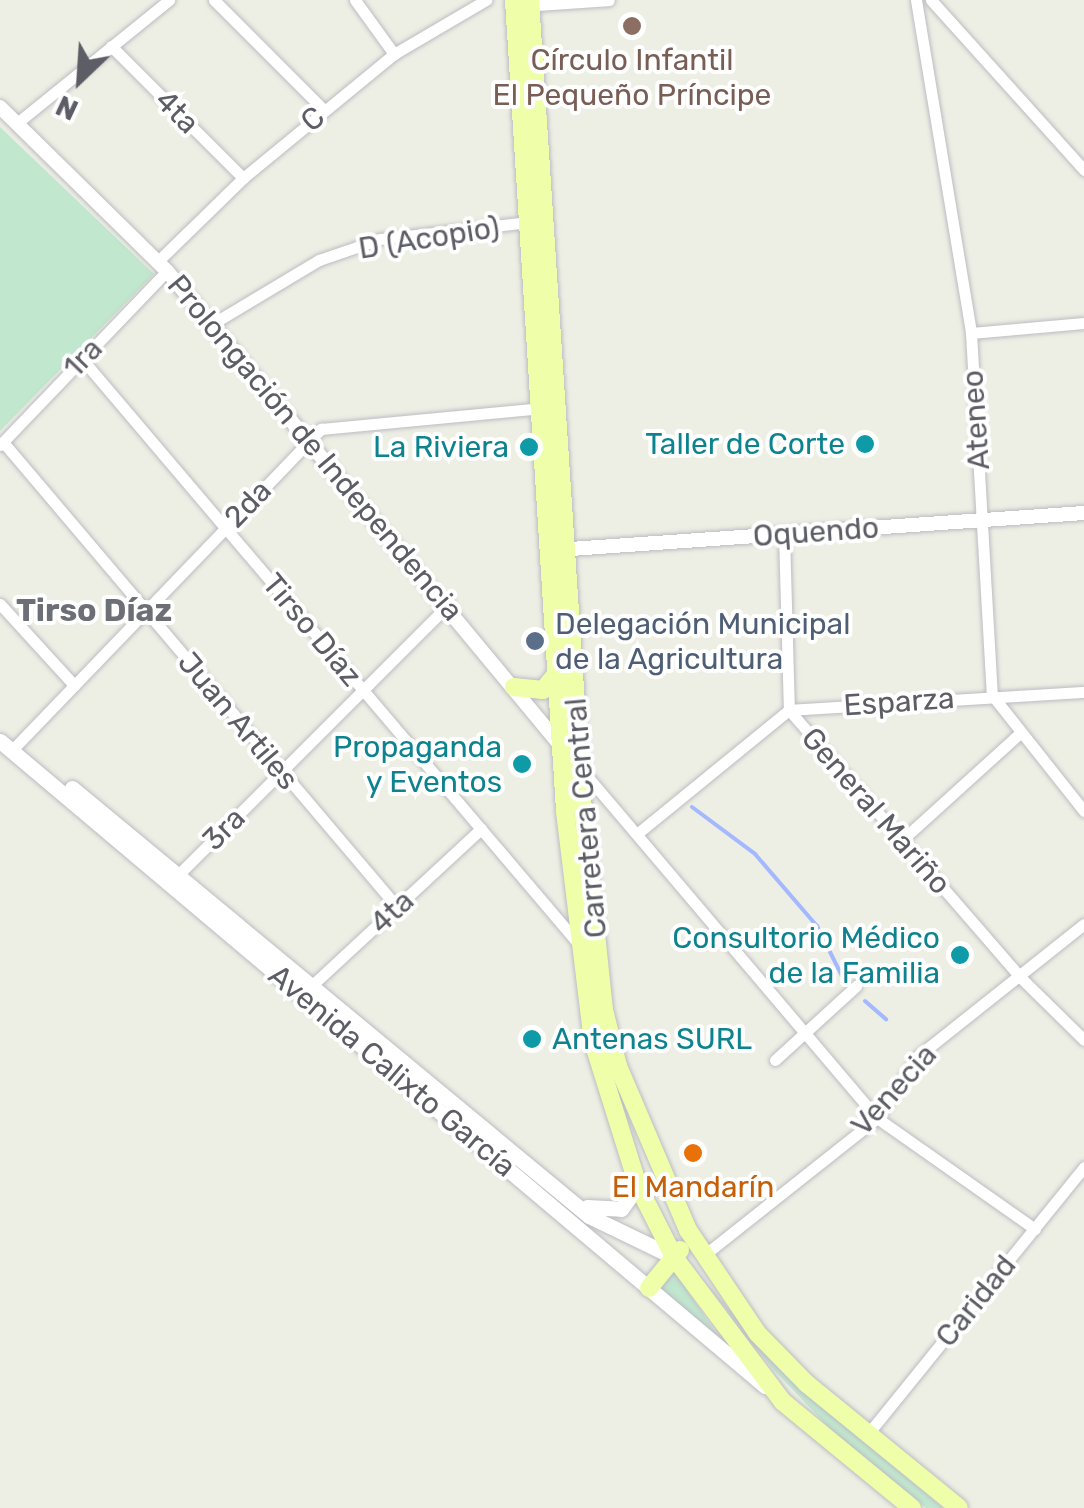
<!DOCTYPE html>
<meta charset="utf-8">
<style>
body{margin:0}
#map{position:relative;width:1084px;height:1508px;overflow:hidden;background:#eeefe4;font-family:Rubik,sans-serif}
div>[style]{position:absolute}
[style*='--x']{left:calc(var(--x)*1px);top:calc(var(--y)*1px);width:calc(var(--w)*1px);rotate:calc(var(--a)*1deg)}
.green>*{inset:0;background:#c1e7ce}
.stream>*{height:4px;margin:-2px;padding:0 2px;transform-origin:2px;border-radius:2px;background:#a4b8ff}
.roads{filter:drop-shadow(0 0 2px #bcbcc3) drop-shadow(0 0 2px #bcbcc3)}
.minor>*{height:11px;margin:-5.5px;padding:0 5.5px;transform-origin:5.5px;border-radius:5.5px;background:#fff}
.tertiary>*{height:14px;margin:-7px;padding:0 7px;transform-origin:7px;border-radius:7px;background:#fff}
.secondary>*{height:15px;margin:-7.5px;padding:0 7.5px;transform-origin:7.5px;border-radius:7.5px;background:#fff}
.primary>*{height:18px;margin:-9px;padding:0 9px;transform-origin:9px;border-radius:9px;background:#efffa9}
.dots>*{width:28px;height:28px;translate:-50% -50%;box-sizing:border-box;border:5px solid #fff;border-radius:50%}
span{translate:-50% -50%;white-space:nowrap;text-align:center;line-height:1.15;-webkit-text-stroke:8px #fff;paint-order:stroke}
.education-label{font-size:30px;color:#785e54}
.street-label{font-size:30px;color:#5c5d65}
.culture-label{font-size:30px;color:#0d838f}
.right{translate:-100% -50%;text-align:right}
.left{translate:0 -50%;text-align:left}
.service-label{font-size:30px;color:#4e5e75}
.food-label{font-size:30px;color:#c56008}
.neighbourhood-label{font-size:32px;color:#6d6f77;font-weight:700}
.north{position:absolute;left:30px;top:30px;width:100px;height:100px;-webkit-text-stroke:8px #fff;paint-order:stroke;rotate:205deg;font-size:28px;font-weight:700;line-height:40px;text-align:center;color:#5c5d65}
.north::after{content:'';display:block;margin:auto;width:35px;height:45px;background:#5c5d65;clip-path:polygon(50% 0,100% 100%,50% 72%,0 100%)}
</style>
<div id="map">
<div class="green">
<i style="clip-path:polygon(0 127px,154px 274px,0 431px)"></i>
<i style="clip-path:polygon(673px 1269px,722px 1342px,657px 1286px)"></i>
<i style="clip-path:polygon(703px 1279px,790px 1380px,943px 1508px,926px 1508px,839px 1438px,772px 1368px)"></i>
</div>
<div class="stream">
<i style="--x:692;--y:807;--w:79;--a:36.7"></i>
<i style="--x:755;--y:854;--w:95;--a:49.3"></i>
<i style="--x:817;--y:926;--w:63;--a:63.4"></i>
<i style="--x:865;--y:1001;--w:28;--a:41"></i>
</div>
<div class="roads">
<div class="minor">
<i style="--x:214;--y:0;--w:156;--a:45"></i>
<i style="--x:355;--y:0;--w:67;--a:54.2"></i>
<i style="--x:916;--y:0;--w:338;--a:80.6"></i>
<i style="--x:971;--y:333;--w:363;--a:86.7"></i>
<i style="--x:992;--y:695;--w:148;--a:51.6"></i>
<i style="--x:931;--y:0;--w:229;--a:48"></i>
<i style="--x:524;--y:6;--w:85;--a:-4"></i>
<i style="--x:111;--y:46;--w:187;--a:45"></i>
<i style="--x:17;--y:123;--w:196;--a:-39"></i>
<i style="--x:157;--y:262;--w:120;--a:-44.3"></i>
<i style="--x:243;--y:178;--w:195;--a:-39.4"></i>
<i style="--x:394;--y:54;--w:107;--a:-30.4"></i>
<i style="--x:212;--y:324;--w:125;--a:-30.9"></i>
<i style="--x:319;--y:260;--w:65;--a:-19"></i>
<i style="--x:380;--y:239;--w:151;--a:-6.5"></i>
<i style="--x:971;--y:333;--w:113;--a:-5.1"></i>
<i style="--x:82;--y:359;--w:765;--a:49.67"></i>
<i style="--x:3;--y:442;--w:609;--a:49.72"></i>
<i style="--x:0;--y:445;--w:241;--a:-46.2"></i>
<i style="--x:784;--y:534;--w:176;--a:88.4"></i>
<i style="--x:789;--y:710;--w:354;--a:49.1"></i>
<i style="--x:1021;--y:978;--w:88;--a:44.5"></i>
<i style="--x:0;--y:604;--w:110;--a:47.6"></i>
<i style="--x:12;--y:750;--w:446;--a:-46.1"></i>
<i style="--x:321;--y:429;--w:225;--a:-5.4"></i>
<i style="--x:581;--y:769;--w:458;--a:49.7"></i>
<i style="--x:877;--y:1118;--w:193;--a:35.1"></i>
<i style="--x:638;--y:833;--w:195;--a:-39.2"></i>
<i style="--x:789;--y:710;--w:296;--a:-3.5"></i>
<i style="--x:902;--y:840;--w:156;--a:-42.2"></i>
<i style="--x:172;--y:881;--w:392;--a:-45"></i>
<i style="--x:308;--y:989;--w:236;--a:-42.8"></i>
<i style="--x:775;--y:1060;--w:110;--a:-42.4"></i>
<i style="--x:703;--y:1256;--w:222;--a:-38.4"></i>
<i style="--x:877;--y:1118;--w:74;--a:-56.5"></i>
<i style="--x:918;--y:1056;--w:212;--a:-38.5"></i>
<i style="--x:867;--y:1435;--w:345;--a:-51"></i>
</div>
<div class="tertiary">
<i style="--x:0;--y:107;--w:234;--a:44.5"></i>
<i style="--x:167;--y:271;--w:617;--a:50.33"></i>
<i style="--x:556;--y:550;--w:529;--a:-4.01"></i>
</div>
<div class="secondary">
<i style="--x:0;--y:741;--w:1001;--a:40.14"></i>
<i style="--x:72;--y:788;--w:671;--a:39.62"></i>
<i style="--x:589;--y:1216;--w:94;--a:25.8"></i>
<i style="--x:587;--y:1207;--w:34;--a:3"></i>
<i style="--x:621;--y:1209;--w:29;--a:-54"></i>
</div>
<div class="primary">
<i style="--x:514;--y:0;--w:813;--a:86.4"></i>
<i style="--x:565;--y:811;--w:233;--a:83.1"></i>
<i style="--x:593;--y:1042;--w:151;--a:72.6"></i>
<i style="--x:638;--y:1186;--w:80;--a:63.1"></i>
<i style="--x:674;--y:1257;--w:181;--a:53.1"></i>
<i style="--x:783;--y:1402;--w:167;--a:39.4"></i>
<i style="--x:530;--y:0;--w:812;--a:86.26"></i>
<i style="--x:583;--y:810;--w:201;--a:84"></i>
<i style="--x:604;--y:1010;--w:58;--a:76"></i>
<i style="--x:618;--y:1066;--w:178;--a:66.9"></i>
<i style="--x:688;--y:1230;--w:125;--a:56.1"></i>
<i style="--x:758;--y:1334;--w:70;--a:45.6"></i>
<i style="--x:807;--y:1384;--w:196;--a:39.2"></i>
<i style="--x:514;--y:687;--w:29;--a:6"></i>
<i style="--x:543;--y:690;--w:23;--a:-50"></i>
<i style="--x:649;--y:1288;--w:49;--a:-50.8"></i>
</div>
</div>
<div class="dots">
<i style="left:632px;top:26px;background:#8d6e63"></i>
<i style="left:865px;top:444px;background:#0f9aa8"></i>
<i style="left:529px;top:447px;background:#0f9aa8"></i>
<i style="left:535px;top:641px;background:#5c6f8a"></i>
<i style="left:522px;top:764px;background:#0f9aa8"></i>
<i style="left:960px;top:955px;background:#0f9aa8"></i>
<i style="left:532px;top:1039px;background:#0f9aa8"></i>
<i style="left:693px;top:1153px;background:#e8710a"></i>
</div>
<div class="education-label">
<span style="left:632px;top:77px">Círculo Infantil<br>El Pequeño Príncipe</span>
</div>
<div class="street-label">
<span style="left:177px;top:112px;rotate:45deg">4ta</span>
<span style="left:313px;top:119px;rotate:-40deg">C</span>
<span style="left:429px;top:238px;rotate:-9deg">D (Acopio)</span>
<span style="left:83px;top:358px;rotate:-46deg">1ra</span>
<span style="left:976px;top:420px;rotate:-94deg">Ateneo</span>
<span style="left:315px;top:448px;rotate:50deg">Prolongación de Independencia</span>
<span style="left:248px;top:504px;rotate:-46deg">2da</span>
<span style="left:816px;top:532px;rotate:-4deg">Oquendo</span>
<span style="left:312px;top:630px;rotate:50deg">Tirso Díaz</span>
<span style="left:899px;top:702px;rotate:-4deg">Esparza</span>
<span style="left:238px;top:721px;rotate:50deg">Juan Artiles</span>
<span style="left:876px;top:811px;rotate:49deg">General Mariño</span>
<span style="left:586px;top:818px;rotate:-95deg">Carretera Central</span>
<span style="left:224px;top:829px;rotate:-45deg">3ra</span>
<span style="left:392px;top:912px;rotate:-43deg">4ta</span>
<span style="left:392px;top:1071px;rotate:40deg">Avenida Calixto García</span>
<span style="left:894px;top:1090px;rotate:-48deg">Venecia</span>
<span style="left:976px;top:1301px;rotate:-51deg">Caridad</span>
</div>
<div class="culture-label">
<span class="right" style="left:845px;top:444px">Taller de Corte</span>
<span class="right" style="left:509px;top:447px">La Riviera</span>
<span class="right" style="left:502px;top:764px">Propaganda<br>y Eventos</span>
<span class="right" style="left:940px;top:955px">Consultorio Médico<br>de la Familia</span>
<span class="left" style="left:552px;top:1039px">Antenas SURL</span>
</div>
<div class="service-label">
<span class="left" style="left:555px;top:641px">Delegación Municipal<br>de la Agricultura</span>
</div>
<div class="food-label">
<span style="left:693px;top:1187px">El Mandarín</span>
</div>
<div class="neighbourhood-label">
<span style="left:94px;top:610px">Tirso Díaz</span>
</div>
<div class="north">N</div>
</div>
